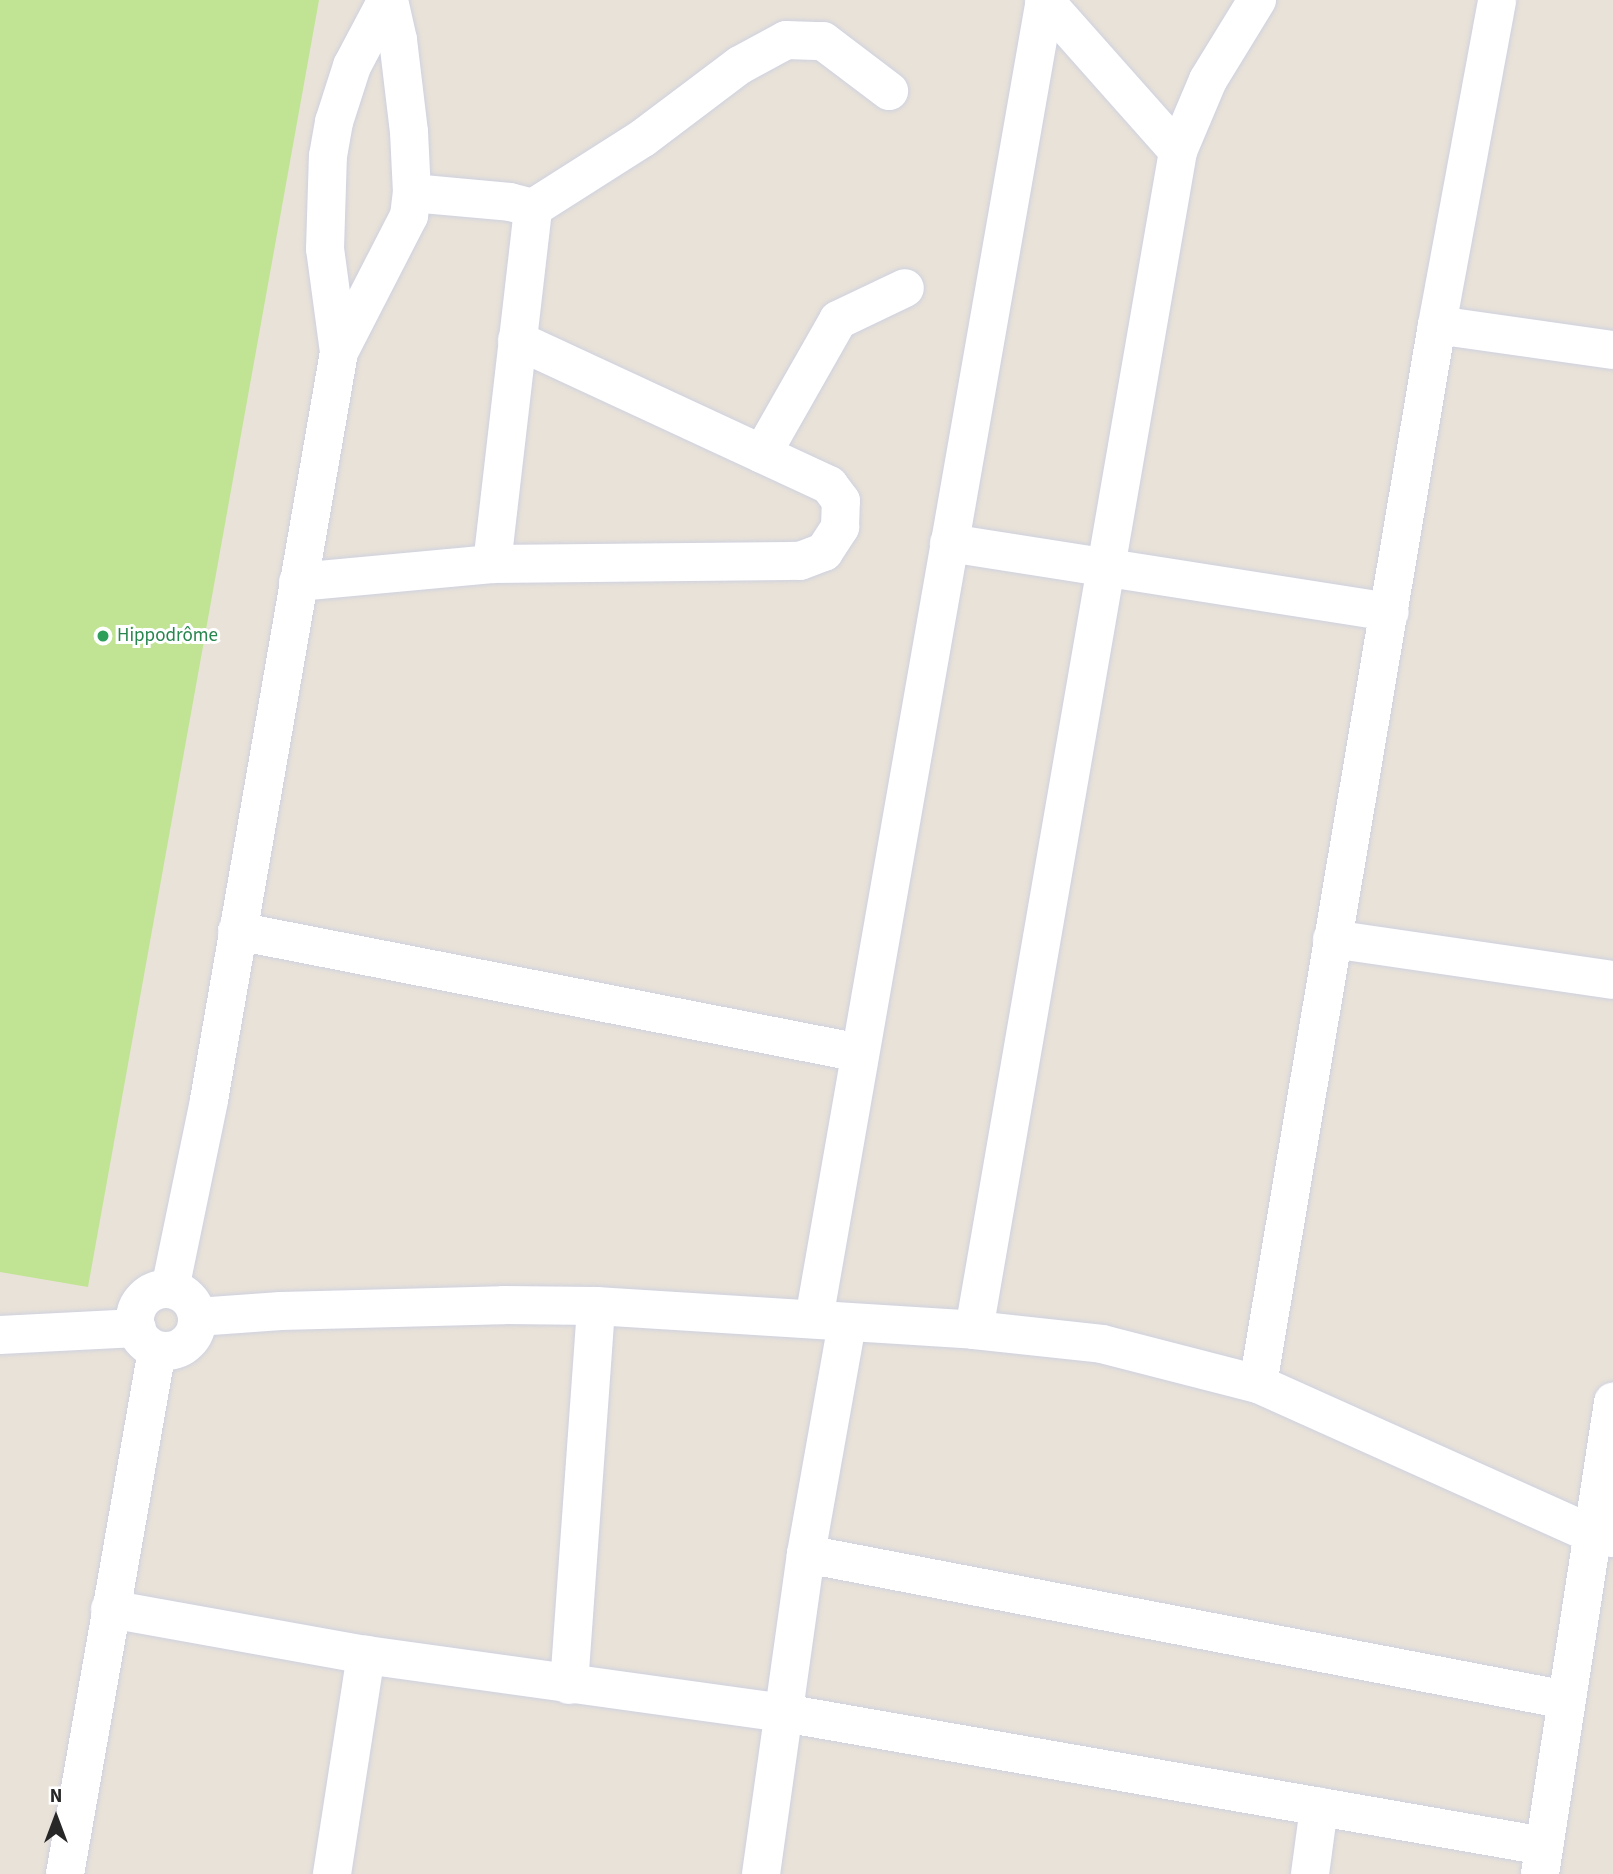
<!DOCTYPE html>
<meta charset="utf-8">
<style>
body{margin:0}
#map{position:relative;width:1613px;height:1874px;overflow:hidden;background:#e9e2d8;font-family:"Source Sans 3",sans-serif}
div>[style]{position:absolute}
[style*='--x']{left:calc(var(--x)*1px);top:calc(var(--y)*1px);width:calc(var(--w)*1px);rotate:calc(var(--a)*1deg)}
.pitch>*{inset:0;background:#c0e493}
.roads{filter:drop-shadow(0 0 2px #ced1df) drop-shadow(0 0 2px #ced1df)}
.minor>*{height:38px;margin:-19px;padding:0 19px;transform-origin:19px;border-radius:19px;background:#fff}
.minor>.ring{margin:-19px;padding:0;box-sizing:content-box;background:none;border:38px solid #fff;border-radius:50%}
.dots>*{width:19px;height:19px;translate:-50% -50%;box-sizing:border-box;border:4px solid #fff;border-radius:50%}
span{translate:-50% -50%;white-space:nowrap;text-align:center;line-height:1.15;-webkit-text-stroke:6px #fff;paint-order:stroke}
.leisure-label{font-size:19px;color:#27864d}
.left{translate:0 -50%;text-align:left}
.north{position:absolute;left:21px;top:1783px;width:70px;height:70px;-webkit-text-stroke:5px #fff;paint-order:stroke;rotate:0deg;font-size:19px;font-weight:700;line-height:28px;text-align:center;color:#272727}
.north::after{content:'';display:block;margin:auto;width:24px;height:32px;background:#272727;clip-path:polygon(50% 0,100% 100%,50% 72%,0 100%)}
</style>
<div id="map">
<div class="pitch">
<i style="clip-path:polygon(0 0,319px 0,88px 1287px,0 1272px)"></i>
</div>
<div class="roads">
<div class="minor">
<i style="--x:1044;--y:0;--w:202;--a:48.4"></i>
<i style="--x:412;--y:193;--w:98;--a:5.2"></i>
<i style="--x:510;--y:202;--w:24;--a:15"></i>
<i style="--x:533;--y:208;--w:130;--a:-32.5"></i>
<i style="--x:643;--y:138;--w:121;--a:-37"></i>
<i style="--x:740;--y:65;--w:52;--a:-28.5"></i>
<i style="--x:786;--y:40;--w:37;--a:2"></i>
<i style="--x:823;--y:41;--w:83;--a:37.1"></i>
<i style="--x:1437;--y:325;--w:178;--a:8.1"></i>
<i style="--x:339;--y:352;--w:104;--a:-97.7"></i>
<i style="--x:325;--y:249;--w:93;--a:-88.2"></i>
<i style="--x:328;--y:156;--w:35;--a:-80"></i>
<i style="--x:334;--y:122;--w:59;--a:-72.2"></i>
<i style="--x:352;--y:66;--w:75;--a:-62.1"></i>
<i style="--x:762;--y:454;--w:154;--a:-60.4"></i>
<i style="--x:838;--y:320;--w:74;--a:-25.5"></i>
<i style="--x:949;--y:543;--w:446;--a:8.9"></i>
<i style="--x:492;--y:564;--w:358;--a:-83.4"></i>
<i style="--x:298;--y:582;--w:195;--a:-5.3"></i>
<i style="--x:492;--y:564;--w:308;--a:-0.6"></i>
<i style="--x:800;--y:561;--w:26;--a:-21"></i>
<i style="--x:824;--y:552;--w:30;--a:-57"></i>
<i style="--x:840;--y:527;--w:26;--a:-88"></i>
<i style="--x:841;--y:501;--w:20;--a:-127"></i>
<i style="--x:829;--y:485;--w:344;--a:-155.1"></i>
<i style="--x:237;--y:931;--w:635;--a:11.08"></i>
<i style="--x:1332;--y:939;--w:284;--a:8.3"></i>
<i style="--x:170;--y:1289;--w:193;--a:-78.3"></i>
<i style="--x:209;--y:1100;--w:759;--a:-80.14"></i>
<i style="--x:339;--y:352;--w:153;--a:-62.8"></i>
<i style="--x:409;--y:216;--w:23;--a:-83"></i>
<i style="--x:412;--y:193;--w:61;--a:-92.8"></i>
<i style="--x:409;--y:132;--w:93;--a:-96.8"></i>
<i style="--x:398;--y:40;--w:41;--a:-102.7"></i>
<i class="ring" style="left:135px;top:1289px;width:24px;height:24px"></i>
<i style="--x:197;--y:1317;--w:84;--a:-4.1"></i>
<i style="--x:281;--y:1311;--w:223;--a:-1.5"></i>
<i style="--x:504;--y:1305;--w:92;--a:0.6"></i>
<i style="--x:596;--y:1306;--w:379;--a:3.6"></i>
<i style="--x:974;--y:1330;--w:129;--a:6.2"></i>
<i style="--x:1102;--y:1344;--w:161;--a:14.4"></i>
<i style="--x:1258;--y:1384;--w:366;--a:24.2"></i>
<i style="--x:1592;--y:1534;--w:21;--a:11"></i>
<i style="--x:814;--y:1319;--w:1339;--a:-80.07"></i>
<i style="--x:974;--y:1330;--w:1197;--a:-80.18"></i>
<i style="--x:1178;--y:151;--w:77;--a:-67.1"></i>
<i style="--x:1208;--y:80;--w:94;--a:-58.5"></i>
<i style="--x:0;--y:1335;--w:137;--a:-2.9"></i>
<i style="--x:1258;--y:1384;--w:1074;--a:-80.41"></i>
<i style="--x:1437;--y:325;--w:330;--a:-79.5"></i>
<i style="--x:806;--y:1554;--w:774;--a:10.87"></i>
<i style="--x:110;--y:1609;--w:260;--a:10.2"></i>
<i style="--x:366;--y:1655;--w:422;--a:7.9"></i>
<i style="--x:784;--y:1713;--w:772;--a:9.93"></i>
<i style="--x:569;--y:1685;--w:380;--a:-85.9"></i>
<i style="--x:65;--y:1874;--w:532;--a:-80.04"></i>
<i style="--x:332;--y:1874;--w:222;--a:-81.2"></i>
<i style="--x:761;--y:1874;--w:323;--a:-82"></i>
<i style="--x:806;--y:1554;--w:235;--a:-79.9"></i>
<i style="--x:1310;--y:1874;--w:68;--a:-82.3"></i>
<i style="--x:1540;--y:1874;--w:478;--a:-81.2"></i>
</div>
</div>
<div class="dots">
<i style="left:103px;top:636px;background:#2e9e5b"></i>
</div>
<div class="leisure-label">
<span class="left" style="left:117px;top:636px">Hippodrôme</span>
</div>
<div class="north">N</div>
</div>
